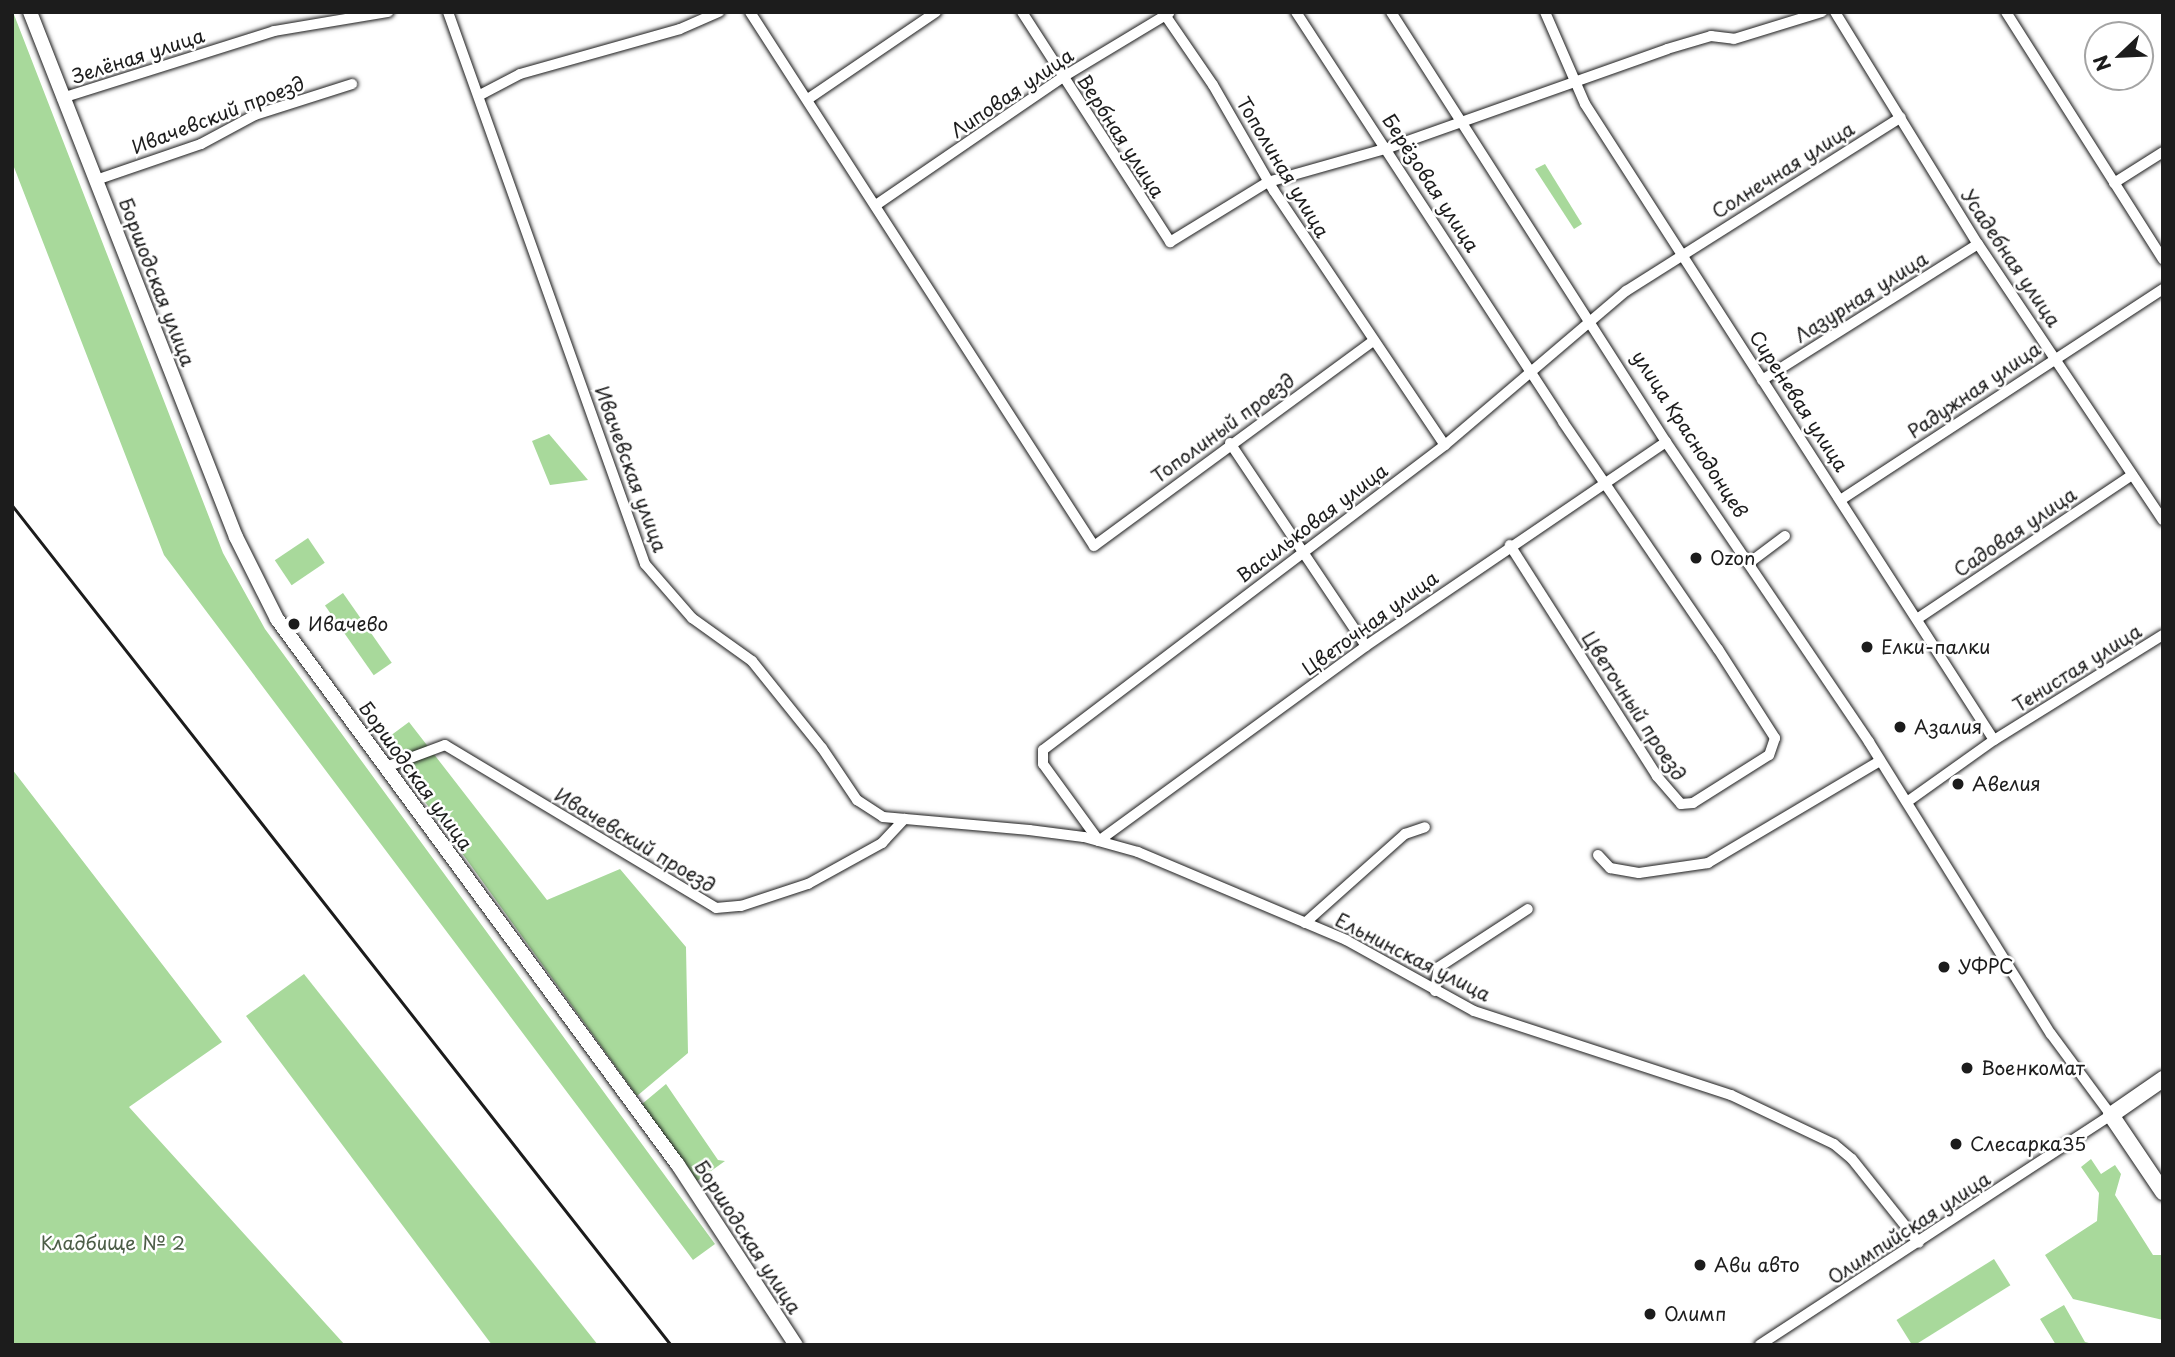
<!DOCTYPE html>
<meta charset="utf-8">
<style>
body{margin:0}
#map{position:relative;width:2175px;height:1357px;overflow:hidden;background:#fff;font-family:"Playpen Sans",sans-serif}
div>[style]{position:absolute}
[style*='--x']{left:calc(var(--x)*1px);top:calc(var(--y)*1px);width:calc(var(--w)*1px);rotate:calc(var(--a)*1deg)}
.green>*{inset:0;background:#a8d99b;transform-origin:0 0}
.roads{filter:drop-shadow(0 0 2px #1c1c1c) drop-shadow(0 0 2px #1c1c1c)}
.minor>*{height:10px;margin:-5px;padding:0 5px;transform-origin:5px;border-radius:5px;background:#fff}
.tertiary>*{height:14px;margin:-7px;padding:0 7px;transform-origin:7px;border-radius:7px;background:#fff}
.secondary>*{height:16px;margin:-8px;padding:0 8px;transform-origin:8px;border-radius:8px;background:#fff}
.rail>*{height:2.5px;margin:-1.25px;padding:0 1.25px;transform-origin:1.25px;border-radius:1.25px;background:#1c1c1c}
.dots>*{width:19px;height:19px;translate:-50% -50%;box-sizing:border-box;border:4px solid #fff;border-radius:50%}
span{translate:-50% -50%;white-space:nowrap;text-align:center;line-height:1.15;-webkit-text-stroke:5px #fff;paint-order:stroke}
.street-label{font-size:19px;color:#1c1c1c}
.poi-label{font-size:19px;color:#1c1c1c}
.left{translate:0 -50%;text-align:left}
.park-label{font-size:19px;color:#4d5e48}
.frame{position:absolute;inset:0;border:14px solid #1c1c1c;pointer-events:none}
.north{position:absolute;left:2084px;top:21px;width:70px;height:70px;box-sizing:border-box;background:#fff;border:2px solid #a4a4a4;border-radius:50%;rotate:247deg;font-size:19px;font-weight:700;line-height:28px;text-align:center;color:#1c1c1c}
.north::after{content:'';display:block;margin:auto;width:24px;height:32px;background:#1c1c1c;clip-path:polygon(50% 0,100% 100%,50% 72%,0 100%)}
</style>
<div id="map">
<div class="green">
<i style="clip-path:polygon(13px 12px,223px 553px,265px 629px,715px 1244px,693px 1260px,164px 555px,12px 162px)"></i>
<i style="clip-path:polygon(1545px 164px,1582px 224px,1574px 229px,1535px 169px)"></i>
<i style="clip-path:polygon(549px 434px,588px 480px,550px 485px,532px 441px)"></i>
<i style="left:308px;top:538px;width:30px;height:40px;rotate:56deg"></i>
<i style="left:343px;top:593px;width:85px;height:22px;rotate:55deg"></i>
<i style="clip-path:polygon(409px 722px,547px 900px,620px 869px,686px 947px,688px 1053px,637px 1096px,382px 742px)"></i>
<i style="clip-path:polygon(12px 769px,222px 1042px,129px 1107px,345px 1345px,12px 1345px)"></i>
<i style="clip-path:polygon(304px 974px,598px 1345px,492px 1345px,246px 1016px)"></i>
<i style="clip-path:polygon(666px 1084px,718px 1160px,725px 1161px,697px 1181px,642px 1104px)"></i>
<i style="clip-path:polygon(2091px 1159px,2101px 1174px,2115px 1165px,2121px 1174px,2115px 1195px,2153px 1255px,2163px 1255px,2163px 1320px,2073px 1299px,2045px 1255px,2097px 1221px,2099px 1193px,2081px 1167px)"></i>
<i style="left:1994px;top:1259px;width:31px;height:115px;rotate:58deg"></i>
<i style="clip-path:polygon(2064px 1305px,2085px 1342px,2097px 1345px,2056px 1345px,2040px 1319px)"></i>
</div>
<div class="roads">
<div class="minor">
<i style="--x:448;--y:12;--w:586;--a:70.36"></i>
<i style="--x:645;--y:564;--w:72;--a:49"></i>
<i style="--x:692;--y:618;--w:74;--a:35.6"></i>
<i style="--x:752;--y:661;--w:112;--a:51.2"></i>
<i style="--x:822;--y:748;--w:63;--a:56.1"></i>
<i style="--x:857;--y:800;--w:31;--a:33"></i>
<i style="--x:883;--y:817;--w:147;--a:5.1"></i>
<i style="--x:1029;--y:830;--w:55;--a:7.3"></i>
<i style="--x:1084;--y:837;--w:56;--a:15.5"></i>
<i style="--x:1138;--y:852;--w:226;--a:22.9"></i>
<i style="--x:1346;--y:940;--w:146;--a:29"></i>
<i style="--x:1474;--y:1011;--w:270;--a:18.1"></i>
<i style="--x:1731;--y:1095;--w:114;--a:25.4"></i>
<i style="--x:1834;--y:1144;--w:23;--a:40"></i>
<i style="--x:1852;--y:1159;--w:107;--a:51.4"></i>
<i style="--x:750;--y:12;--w:635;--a:57.21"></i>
<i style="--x:1094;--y:546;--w:346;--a:-36.3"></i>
<i style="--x:1022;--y:12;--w:274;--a:57.2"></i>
<i style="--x:1170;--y:242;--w:115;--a:-31.5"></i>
<i style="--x:1268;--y:182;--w:125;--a:-15.8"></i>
<i style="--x:1388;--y:148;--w:296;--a:-19.5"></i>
<i style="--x:1667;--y:49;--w:46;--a:-16.5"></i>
<i style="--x:1711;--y:36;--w:23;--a:7"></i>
<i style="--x:1734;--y:39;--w:92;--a:-17.1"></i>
<i style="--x:1163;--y:12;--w:88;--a:55.6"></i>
<i style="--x:1213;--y:85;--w:122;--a:60.1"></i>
<i style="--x:1274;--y:191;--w:306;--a:56.1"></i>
<i style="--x:1296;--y:12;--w:489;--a:56.9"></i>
<i style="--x:1563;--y:422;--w:275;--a:55.7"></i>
<i style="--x:1718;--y:649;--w:106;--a:57.4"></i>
<i style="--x:1775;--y:738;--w:18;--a:109"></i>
<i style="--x:1769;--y:755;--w:90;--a:147.7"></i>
<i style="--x:1693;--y:803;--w:12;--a:175"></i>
<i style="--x:1681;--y:804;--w:37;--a:-131"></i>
<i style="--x:1657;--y:776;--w:274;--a:-122.5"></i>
<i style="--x:1391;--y:12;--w:510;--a:57.4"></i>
<i style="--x:1666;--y:442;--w:362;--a:55.9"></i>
<i style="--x:1869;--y:742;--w:344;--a:58.1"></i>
<i style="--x:2051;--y:1034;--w:101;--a:53.5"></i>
<i style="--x:2111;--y:1115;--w:420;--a:146.8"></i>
<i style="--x:1545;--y:12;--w:100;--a:66.5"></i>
<i style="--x:1585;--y:104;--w:756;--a:57.26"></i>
<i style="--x:1835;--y:12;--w:273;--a:58.4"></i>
<i style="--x:1978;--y:244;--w:332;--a:56.2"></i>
<i style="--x:2006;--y:12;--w:293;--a:57.6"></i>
<i style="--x:480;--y:95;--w:45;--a:-27.7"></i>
<i style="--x:520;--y:74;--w:166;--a:-15.7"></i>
<i style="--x:680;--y:29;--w:43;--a:-23.6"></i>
<i style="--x:62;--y:98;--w:222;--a:-17.5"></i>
<i style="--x:274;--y:31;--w:116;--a:-9.5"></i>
<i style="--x:808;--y:99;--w:155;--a:-34.2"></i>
<i style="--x:96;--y:180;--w:111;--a:-18.9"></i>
<i style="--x:201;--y:144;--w:61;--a:-28.2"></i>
<i style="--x:255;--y:115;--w:102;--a:-17.7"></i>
<i style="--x:2114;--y:183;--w:58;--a:-32.3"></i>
<i style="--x:876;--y:205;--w:227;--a:-34.4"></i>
<i style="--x:1063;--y:77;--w:124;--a:-31.1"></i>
<i style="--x:1762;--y:380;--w:255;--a:-32.2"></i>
<i style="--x:1666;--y:442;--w:363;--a:145.8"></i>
<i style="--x:1366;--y:646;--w:331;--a:143.9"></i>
<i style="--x:1099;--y:841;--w:95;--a:-126"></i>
<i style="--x:1043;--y:764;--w:14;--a:-90"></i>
<i style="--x:1043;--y:750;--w:505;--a:-37.19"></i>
<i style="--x:1445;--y:445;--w:238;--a:-40.4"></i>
<i style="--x:1626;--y:291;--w:325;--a:-32.3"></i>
<i style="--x:1230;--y:443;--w:244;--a:56.2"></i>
<i style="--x:1842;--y:499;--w:384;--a:-33.2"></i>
<i style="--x:1749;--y:563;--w:45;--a:-36.9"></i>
<i style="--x:1917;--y:619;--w:259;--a:-33.8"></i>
<i style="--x:386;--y:767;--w:63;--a:-20.4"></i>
<i style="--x:445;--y:745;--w:316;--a:31"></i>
<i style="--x:716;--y:908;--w:25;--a:-5"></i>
<i style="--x:741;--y:906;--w:71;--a:-18.2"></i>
<i style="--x:808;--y:884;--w:85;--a:-29"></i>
<i style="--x:882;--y:843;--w:33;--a:-47"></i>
<i style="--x:1907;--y:802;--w:107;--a:-35.5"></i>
<i style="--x:1994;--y:740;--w:199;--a:-31.9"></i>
<i style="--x:1598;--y:855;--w:18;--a:47"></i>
<i style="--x:1610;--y:868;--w:29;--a:10"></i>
<i style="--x:1639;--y:873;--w:70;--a:-8.2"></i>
<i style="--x:1708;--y:863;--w:200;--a:-30.7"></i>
<i style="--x:1305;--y:923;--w:134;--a:-41.7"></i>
<i style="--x:1405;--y:834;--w:21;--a:-19"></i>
<i style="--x:1435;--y:991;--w:24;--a:-81"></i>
<i style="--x:1439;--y:967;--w:106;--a:-33.1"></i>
</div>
<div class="tertiary">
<i style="--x:30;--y:12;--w:564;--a:68.58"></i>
<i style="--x:236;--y:537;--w:92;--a:63.4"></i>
<i style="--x:277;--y:619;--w:677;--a:53.71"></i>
<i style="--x:678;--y:1165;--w:215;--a:56.8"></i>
</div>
<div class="secondary">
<i style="--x:2163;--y:1079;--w:63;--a:145.3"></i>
<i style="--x:2111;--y:1115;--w:93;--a:56"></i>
</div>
</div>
<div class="rail">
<i style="--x:12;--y:505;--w:1068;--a:51.88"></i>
</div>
<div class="dots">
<i style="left:1696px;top:558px;background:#1c1c1c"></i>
<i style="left:294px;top:624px;background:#1c1c1c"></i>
<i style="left:1867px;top:647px;background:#1c1c1c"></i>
<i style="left:1900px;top:727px;background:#1c1c1c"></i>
<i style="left:1958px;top:784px;background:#1c1c1c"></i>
<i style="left:1944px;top:967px;background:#1c1c1c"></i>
<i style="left:1967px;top:1068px;background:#1c1c1c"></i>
<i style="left:1956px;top:1144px;background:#1c1c1c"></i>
<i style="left:1700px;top:1265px;background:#1c1c1c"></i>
<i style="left:1650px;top:1314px;background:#1c1c1c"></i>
</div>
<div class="street-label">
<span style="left:138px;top:56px;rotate:-18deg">Зелёная улица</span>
<span style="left:1012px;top:93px;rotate:-34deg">Липовая улица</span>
<span style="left:218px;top:115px;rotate:-21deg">Ивачевский проезд</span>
<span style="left:1121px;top:136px;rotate:57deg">Вербная улица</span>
<span style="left:1283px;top:167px;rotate:59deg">Тополиная улица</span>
<span style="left:1783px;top:170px;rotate:-32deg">Солнечная улица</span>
<span style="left:1431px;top:183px;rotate:57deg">Берёзовая улица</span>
<span style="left:2011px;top:258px;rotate:56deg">Усадебная улица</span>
<span style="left:157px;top:282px;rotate:69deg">Боршодская улица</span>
<span style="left:1861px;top:297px;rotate:-32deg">Лазурная улица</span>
<span style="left:1974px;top:390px;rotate:-34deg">Радужная улица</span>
<span style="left:1799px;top:401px;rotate:57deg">Сиреневая улица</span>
<span style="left:1223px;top:428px;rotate:-36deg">Тополиный проезд</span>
<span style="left:1690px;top:434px;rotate:57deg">улица Краснодонцев</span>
<span style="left:631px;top:469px;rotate:70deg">Ивачевская улица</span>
<span style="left:1312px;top:523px;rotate:-37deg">Васильковая улица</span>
<span style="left:2015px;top:532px;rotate:-34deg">Садовая улица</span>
<span style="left:1370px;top:623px;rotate:-36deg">Цветочная улица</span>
<span style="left:2077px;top:668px;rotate:-32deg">Тенистая улица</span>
<span style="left:1634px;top:706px;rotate:57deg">Цветочный проезд</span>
<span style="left:416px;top:776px;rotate:54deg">Боршодская улица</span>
<span style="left:635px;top:840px;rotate:31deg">Ивачевский проезд</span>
<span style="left:1413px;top:957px;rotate:27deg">Ельнинская улица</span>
<span style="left:1909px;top:1228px;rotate:-33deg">Олимпийская улица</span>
<span style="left:748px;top:1237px;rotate:57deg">Боршодская улица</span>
</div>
<div class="poi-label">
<span class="left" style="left:1710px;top:558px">Ozon</span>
<span class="left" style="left:308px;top:624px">Ивачево</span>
<span class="left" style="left:1881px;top:647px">Елки-палки</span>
<span class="left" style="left:1914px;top:727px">Азалия</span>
<span class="left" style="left:1972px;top:784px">Авелия</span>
<span class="left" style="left:1958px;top:967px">УФРС</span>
<span class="left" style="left:1981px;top:1068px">Военкомат</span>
<span class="left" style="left:1970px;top:1144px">Слесарка35</span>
<span class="left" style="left:1714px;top:1265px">Ави авто</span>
<span class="left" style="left:1664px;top:1314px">Олимп</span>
</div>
<div class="park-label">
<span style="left:113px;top:1243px">Кладбище № 2</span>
</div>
<div class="frame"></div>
<div class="north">N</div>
</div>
